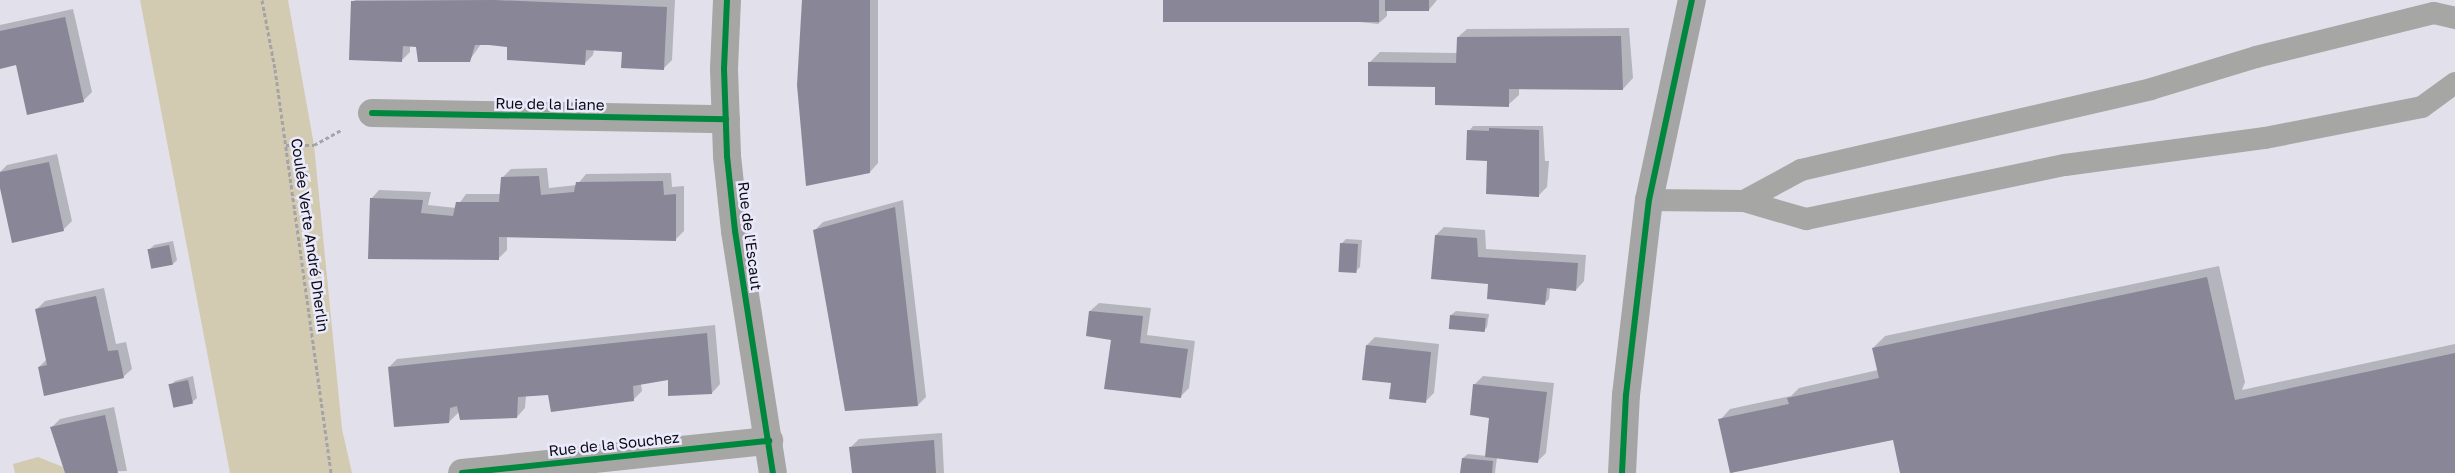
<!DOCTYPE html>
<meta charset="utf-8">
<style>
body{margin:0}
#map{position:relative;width:2455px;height:473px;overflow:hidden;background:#e2e1eb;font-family:"Golos Text",sans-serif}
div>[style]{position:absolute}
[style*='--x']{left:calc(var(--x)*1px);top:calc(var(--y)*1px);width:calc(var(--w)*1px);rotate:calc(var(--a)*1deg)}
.green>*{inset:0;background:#d3cab2}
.shadow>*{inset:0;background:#0003}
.building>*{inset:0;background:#898697;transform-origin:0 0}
.path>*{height:3px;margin-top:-1.5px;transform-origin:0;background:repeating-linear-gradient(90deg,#a4a4a6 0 4px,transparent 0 6.5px)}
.lane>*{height:22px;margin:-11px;padding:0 11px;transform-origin:11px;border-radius:11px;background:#a6a6a4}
.street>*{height:28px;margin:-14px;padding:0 14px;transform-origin:14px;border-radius:14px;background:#a6a6a4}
.secondary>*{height:28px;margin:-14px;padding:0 14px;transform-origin:14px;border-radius:14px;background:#a6a5a5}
.cycleway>*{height:6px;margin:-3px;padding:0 3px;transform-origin:3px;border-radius:3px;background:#00873e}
span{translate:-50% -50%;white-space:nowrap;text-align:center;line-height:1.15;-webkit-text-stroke:5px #ebeafd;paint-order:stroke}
.street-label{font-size:15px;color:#0c0b11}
</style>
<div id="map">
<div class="green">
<i style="clip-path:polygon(140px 0,288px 0,314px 145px,342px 429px,352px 473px,230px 473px)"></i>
<i style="clip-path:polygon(38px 457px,63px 467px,65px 473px,15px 473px,13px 464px)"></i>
</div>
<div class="shadow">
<i style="clip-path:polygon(354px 0,675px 0,672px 60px,663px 69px,623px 51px,594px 50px,593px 55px,585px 63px,509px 46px,481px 44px,469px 61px,410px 45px,410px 52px,401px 61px)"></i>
<i style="clip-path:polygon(803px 0,878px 0,878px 163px,870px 172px)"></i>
<i style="clip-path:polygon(1164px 0,1437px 0,1428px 11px,1387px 10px,1387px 16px,1378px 24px)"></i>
<i style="clip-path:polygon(73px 9px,92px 92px,83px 101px,17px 64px,0 67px,0 25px)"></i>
<i style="clip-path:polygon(1629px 28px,1633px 78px,1623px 89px,1519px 88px,1519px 95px,1508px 105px,1436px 86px,1369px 63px,1380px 52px,1458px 53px,1458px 37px,1467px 29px)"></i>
<i style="clip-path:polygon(1473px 126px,1543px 126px,1545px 161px,1549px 161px,1547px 187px,1539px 195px,1489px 160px,1469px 131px)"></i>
<i style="clip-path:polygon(57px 154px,72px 221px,63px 230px,0 183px,0 172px,7px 165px)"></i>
<i style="clip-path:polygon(547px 168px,549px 188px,577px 185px,586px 174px,671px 173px,672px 187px,684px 186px,684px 231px,676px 239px,507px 236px,507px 250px,499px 258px,371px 199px,379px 190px,431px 192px,428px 205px,456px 208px,466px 194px,501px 194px,502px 178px,511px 169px)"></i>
<i style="clip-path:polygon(903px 200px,926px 397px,918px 405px,814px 231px,823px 222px)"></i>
<i style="clip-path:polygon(1444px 227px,1485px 230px,1486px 249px,1586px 255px,1584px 281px,1576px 290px,1550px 288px,1549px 299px,1544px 304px,1490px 283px,1436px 235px)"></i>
<i style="clip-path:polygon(1346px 239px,1362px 240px,1360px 267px,1355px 272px,1342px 243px)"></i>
<i style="clip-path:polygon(173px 241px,177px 260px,173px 264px,149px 250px,154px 245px)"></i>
<i style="clip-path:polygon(2219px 266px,2245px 382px,2242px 390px,2455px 344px,2455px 473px,1901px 473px,1894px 439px,1731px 473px,1720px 420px,1730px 409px,1791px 396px,1799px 388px,1878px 370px,1873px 348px,1885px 336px)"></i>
<i style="clip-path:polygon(104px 288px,116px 344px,126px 342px,132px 369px,123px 377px,39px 367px,47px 359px,37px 309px,45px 301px)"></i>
<i style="clip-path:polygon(1099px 303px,1151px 308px,1147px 335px,1195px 341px,1189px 388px,1180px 397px,1112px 339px,1090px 311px)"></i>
<i style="clip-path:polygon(1456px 311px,1489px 314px,1487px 327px,1483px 332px,1451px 315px)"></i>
<i style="clip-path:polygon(715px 325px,720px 384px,712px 393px,669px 379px,641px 384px,642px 391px,633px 400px,549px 393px,526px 395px,525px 408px,517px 417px,460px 411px,449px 422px,389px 367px,397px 359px)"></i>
<i style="clip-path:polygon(1375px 337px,1439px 344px,1434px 393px,1425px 402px,1392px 382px,1367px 345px)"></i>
<i style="clip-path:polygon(193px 376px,197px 398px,192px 402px,171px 385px,175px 381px)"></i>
<i style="clip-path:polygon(1483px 376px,1554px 383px,1546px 453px,1538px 461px,1497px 457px,1495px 473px,1461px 473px,1463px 458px,1468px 454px,1487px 456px,1491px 417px,1474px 385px)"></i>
<i style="clip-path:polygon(114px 407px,127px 471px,66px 473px,52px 427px,60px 419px)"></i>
<i style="clip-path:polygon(942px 433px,944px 473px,853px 473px,851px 447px,859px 439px)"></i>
</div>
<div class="building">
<i style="clip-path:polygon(493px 0,667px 7px,664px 70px,621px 68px,622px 52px,586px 50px,585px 65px,507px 60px,507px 47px,489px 45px,475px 45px,470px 62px,418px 62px,416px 47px,403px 46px,402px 62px,349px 60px,351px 1px)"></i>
<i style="clip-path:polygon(802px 0,870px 0,870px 173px,806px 186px,797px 85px)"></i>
<i style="left:1163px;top:0;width:216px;height:22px"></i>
<i style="left:1385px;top:0;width:44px;height:11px"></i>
<i style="clip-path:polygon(65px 17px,84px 102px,27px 115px,16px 65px,0 69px,0 31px)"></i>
<i style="clip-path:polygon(1621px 36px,1623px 90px,1509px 89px,1509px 107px,1435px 105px,1435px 87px,1368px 86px,1368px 62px,1456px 63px,1457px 37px)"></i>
<i style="clip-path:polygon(1489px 128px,1539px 130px,1539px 197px,1486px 194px,1487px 161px,1466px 160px,1467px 130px,1489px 131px)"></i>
<i style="clip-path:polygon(49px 162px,64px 231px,12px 243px,0 188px,0 172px)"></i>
<i style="clip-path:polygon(539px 176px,541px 195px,574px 192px,576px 182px,663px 181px,664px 195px,676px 194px,676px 241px,499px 237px,499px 260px,368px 259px,370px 198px,423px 200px,421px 213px,453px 216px,456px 202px,499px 202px,501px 177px)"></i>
<i style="clip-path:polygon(895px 207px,918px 406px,845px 411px,813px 230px)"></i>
<i style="clip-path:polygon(1435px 235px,1477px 238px,1478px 257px,1578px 263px,1576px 291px,1547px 288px,1545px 305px,1487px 299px,1488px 284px,1431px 279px)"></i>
<i style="left:1340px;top:243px;width:18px;height:29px;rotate:3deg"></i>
<i style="left:169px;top:245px;width:20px;height:22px;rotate:79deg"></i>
<i style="clip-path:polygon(2207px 277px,2235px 400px,2455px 353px,2455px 473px,1900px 473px,1893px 440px,1730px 473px,1718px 419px,1789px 404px,1787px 398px,1879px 378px,1872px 348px)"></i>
<i style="clip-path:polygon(96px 296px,108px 351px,118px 350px,124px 378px,44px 396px,38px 367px,47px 365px,35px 309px)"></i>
<i style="clip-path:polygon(1089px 311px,1143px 316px,1140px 343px,1188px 349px,1181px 398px,1104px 389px,1111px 340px,1086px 336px)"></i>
<i style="left:1450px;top:315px;width:36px;height:14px;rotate:5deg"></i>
<i style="clip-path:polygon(707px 333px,712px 394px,668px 396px,668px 380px,633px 386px,634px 401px,551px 412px,548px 395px,518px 397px,517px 418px,460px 420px,457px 406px,450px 408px,449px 423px,394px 427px,388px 367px)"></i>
<i style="clip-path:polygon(1366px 345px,1431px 352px,1426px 403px,1389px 399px,1391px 383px,1362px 380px)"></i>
<i style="left:188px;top:380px;width:24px;height:20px;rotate:78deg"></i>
<i style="clip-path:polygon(1473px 384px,1547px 392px,1538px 463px,1485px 457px,1489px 418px,1470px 415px)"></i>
<i style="clip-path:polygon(105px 415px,118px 473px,65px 473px,50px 427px)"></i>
<i style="clip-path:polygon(934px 440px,936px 473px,852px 473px,849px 447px)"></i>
<i style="clip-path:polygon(1462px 458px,1493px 461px,1492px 473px,1460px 473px)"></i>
</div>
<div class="path">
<i style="--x:262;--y:0;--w:70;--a:79.3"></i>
<i style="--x:275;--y:69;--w:408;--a:82.1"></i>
<i style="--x:286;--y:145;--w:28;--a:0"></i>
<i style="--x:314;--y:145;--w:31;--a:-29"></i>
</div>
<div class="lane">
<i style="--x:1649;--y:200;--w:95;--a:0.6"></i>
<i style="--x:1744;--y:201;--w:65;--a:16.2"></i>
<i style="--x:1806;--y:219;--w:265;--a:-11.8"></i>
<i style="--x:2065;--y:165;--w:202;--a:-7.7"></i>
<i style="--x:2265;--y:138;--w:160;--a:-11.2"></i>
<i style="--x:2422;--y:107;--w:41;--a:-36"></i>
<i style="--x:1744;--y:201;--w:65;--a:-28.5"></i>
<i style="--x:1801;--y:170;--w:359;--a:-13"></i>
<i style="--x:2151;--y:89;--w:110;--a:-16.9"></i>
<i style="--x:2256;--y:57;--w:183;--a:-13.9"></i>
<i style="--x:2434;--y:13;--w:22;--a:13"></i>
</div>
<div class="street">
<i style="--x:727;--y:0;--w:69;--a:92.5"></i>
<i style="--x:724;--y:69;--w:87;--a:88"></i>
<i style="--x:727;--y:156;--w:75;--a:83.9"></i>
<i style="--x:735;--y:231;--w:245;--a:81.1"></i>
<i style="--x:372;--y:113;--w:354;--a:1"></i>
<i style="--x:462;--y:473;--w:309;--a:-6"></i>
</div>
<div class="secondary">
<i style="--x:1622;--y:473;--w:78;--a:-87.1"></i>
<i style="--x:1626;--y:395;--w:196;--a:-83.3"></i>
<i style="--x:1649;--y:200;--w:205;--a:-77.9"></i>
</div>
<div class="cycleway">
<i style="--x:727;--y:0;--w:69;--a:92.5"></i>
<i style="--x:724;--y:69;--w:87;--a:88"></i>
<i style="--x:727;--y:156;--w:75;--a:83.9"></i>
<i style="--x:735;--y:231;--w:245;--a:81.1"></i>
<i style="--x:372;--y:113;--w:354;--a:1"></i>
<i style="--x:462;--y:473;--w:309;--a:-6"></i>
<i style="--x:1622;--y:473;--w:78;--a:-87.1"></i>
<i style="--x:1626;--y:395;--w:196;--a:-83.3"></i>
<i style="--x:1649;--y:200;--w:205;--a:-77.9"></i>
</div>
<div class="street-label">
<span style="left:550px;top:104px;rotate:1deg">Rue de la Liane</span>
<span style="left:310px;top:235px;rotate:82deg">Coulée Verte André Dherlin</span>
<span style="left:750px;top:236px;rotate:83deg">Rue de l'Escaut</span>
<span style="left:614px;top:444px;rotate:-6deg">Rue de la Souchez</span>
</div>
</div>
